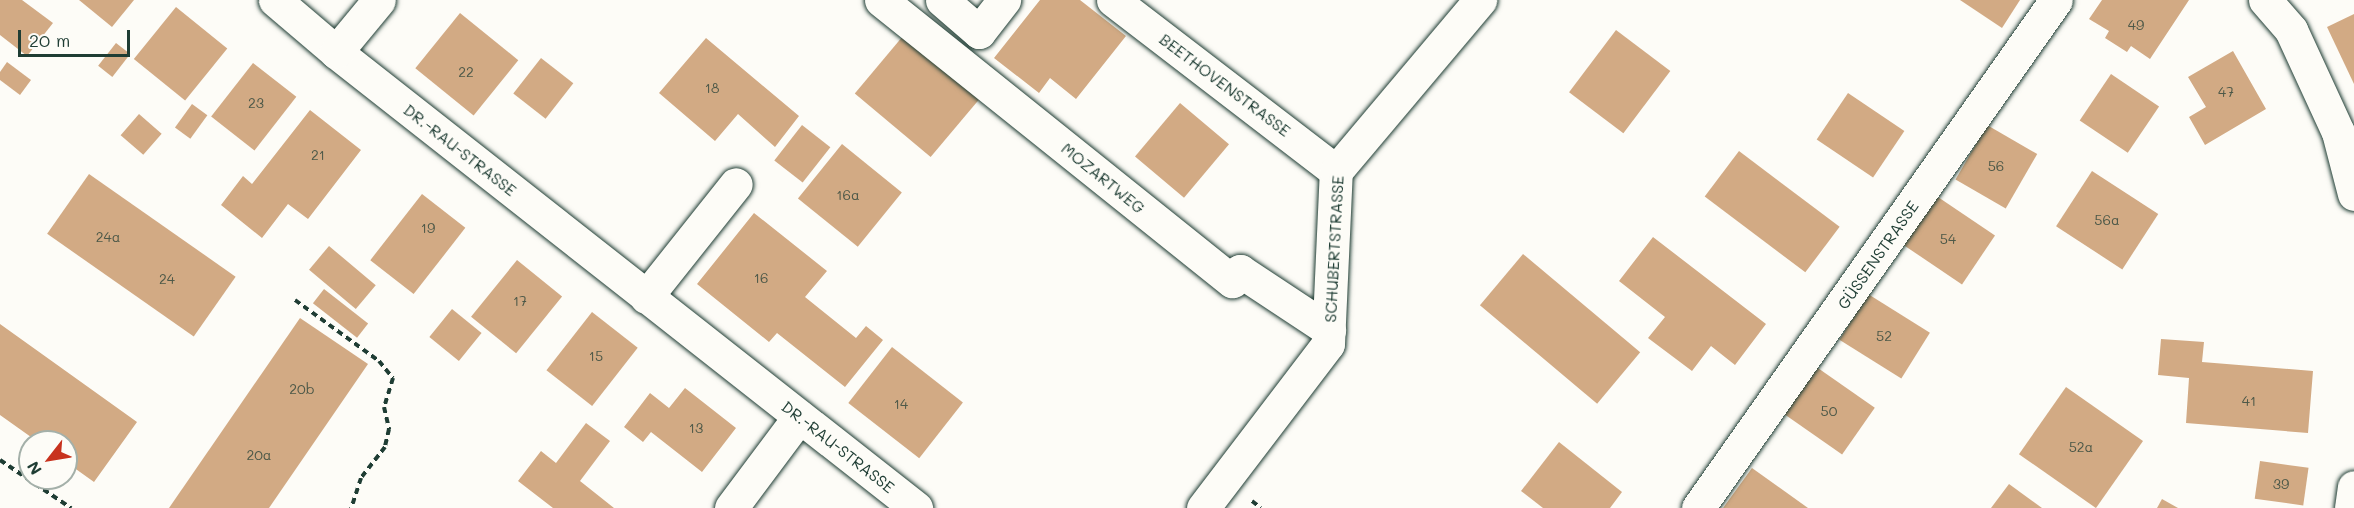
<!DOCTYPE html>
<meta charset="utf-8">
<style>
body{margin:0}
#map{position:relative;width:2354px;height:508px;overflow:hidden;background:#fdfcf7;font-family:Mali,sans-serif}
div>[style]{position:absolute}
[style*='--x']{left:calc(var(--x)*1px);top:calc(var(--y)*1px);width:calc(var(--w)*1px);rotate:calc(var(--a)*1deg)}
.building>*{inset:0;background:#d2aa84;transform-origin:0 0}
.path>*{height:4px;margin-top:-2px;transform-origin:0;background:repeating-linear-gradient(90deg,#1f3d34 0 6px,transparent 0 10.5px)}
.roads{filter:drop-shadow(0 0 2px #1f3d34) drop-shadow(0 0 2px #1f3d34)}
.minor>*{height:33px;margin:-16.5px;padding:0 16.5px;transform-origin:16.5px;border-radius:16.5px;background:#fdfcf7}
span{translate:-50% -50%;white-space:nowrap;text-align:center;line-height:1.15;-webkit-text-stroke:5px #fdfcf7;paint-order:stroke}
.number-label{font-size:14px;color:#4c5848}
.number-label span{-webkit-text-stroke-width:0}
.street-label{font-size:16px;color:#1f3d34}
.north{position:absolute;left:18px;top:430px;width:60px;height:60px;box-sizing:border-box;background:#fdfcf7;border:2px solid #a4b0a9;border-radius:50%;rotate:239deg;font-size:16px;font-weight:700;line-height:24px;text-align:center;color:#1f3d34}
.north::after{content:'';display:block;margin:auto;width:21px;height:27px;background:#c8321e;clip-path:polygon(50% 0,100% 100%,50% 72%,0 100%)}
.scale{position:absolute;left:18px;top:30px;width:112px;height:27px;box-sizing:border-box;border:3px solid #1f3d34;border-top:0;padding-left:8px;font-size:18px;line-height:21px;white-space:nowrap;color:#1f3d34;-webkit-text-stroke:4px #fdfcf7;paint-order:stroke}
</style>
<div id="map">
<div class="building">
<i style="clip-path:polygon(0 0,22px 0,53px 23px,27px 56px,0 35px)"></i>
<i style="clip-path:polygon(79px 0,134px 0,112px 27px)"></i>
<i style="clip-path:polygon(1040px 0,1080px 0,1126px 36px,1076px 99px,1050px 78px,1039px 93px,994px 58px)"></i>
<i style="clip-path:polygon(1960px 0,2020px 0,2002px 28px)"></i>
<i style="clip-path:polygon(2102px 0,2189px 0,2150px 59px,2131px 46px,2127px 52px,2105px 38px,2109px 31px,2089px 19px)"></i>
<i style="left:176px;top:7px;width:66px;height:67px;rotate:39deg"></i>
<i style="left:460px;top:13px;width:75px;height:71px;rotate:39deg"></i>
<i style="clip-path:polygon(2354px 14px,2354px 84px,2327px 27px)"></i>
<i style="left:1616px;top:30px;width:68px;height:78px;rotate:37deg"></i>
<i style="left:903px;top:36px;width:99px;height:75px;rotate:40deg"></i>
<i style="clip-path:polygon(706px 38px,799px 116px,775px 147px,738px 114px,715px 141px,659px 93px)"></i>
<i style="left:116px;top:43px;width:18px;height:29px;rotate:38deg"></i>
<i style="clip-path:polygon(2233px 51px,2266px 109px,2205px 145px,2189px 117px,2206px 107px,2188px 77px)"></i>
<i style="left:541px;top:58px;width:41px;height:45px;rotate:38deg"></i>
<i style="clip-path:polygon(7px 62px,31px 80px,20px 95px,0 80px,0 72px)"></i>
<i style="left:253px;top:63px;width:55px;height:68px;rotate:38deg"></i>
<i style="left:2111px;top:74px;width:58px;height:56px;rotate:34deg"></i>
<i style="left:1848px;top:93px;width:68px;height:56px;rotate:34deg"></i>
<i style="left:1180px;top:103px;width:64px;height:70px;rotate:40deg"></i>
<i style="left:192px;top:104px;width:19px;height:29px;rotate:36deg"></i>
<i style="clip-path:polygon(310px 110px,361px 150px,308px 219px,288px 204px,262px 238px,221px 205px,243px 176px,252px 184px)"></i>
<i style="left:139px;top:114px;width:30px;height:28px;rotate:41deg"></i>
<i style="left:802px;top:125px;width:36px;height:45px;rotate:38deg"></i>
<i style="left:1987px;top:125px;width:58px;height:63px;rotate:30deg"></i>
<i style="left:842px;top:144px;width:77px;height:70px;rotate:39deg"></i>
<i style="left:1739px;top:151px;width:126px;height:57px;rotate:37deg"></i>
<i style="left:2092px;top:171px;width:79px;height:66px;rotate:33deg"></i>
<i style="left:89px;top:174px;width:179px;height:73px;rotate:35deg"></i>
<i style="left:1932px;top:193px;width:76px;height:59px;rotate:34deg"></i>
<i style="left:422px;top:194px;width:55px;height:84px;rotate:38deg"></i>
<i style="clip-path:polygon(754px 213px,827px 271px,805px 297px,856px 338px,866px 326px,883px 340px,845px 387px,777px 333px,769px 342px,697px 284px)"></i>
<i style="clip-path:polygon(1653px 237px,1766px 324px,1735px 365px,1711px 346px,1692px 371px,1648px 338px,1665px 317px,1619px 281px)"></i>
<i style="left:329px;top:246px;width:61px;height:31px;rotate:40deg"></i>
<i style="left:1523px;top:254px;width:153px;height:67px;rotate:40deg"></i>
<i style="left:517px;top:260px;width:58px;height:73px;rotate:39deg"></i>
<i style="left:324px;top:289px;width:56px;height:18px;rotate:38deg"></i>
<i style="left:1868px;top:294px;width:73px;height:54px;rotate:32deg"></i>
<i style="left:452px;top:309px;width:38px;height:36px;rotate:39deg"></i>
<i style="left:592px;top:312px;width:58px;height:74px;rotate:38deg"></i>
<i style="clip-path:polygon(300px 318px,368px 364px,269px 508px,169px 508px)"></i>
<i style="clip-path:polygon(0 324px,137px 422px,94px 482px,66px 462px,66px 442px,38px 442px,0 415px)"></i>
<i style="clip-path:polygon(2161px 339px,2204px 342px,2202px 362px,2313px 371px,2308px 433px,2186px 423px,2189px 378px,2158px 375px)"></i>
<i style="left:892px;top:347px;width:90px;height:71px;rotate:38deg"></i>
<i style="left:1815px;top:366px;width:73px;height:57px;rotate:35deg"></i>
<i style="left:2066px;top:387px;width:94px;height:82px;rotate:35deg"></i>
<i style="clip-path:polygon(685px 388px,736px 428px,702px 472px,651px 432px,643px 442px,624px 427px,650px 393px,669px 408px)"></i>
<i style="clip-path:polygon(586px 423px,610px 441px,580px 481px,614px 508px,553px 508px,518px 481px,541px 451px,556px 463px)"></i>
<i style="clip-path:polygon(1559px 442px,1622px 492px,1610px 508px,1543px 508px,1521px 491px)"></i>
<i style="left:2260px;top:461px;width:49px;height:38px;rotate:8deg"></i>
<i style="clip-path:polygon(1752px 468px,1808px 508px,1723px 508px)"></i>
<i style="clip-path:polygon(2009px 484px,2042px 508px,1991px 508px)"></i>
<i style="clip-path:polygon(2162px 499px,2178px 508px,2157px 508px)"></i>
</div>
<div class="path">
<i style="--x:295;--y:300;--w:104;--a:36"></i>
<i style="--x:379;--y:361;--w:22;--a:51"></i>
<i style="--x:393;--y:378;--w:30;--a:107"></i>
<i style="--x:384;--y:407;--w:23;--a:77"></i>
<i style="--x:389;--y:429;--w:18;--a:103"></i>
<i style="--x:385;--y:447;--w:39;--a:128"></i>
<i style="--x:361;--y:478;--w:32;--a:108"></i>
<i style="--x:0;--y:460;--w:86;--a:34.1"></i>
<i style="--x:1252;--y:501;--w:11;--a:38"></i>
</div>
<div class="roads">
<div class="minor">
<i style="--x:275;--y:0;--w:80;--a:40.4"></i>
<i style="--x:336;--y:52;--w:738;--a:38.17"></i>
<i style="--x:881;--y:0;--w:450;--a:38.7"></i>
<i style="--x:1232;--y:281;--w:13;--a:-51"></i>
<i style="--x:1240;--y:271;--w:107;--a:33.5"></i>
<i style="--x:942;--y:0;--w:49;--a:40.9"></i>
<i style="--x:979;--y:32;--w:41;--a:-52"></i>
<i style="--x:1113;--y:0;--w:281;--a:37.5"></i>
<i style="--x:2265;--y:0;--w:40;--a:49"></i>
<i style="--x:2291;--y:30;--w:112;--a:65.3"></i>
<i style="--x:2338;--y:132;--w:64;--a:75.5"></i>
<i style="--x:336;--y:52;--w:67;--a:-50.4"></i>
<i style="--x:646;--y:297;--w:144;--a:-51.5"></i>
<i style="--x:731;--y:508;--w:114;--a:-53.2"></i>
<i style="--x:1203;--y:508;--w:206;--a:-52.7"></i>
<i style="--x:1328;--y:344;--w:173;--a:-87.4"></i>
<i style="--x:1336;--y:171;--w:224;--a:-49.9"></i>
<i style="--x:1698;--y:508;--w:621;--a:-54.83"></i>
<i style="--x:2351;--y:508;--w:21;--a:-82"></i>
</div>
</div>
<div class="number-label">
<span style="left:2136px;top:25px">49</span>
<span style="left:466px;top:72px">22</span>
<span style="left:712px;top:88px">18</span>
<span style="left:2226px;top:92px">47</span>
<span style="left:256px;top:103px">23</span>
<span style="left:318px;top:155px">21</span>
<span style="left:1996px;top:166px">56</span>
<span style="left:848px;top:195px">16a</span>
<span style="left:2107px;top:220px">56a</span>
<span style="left:428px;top:228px">19</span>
<span style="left:108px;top:237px">24a</span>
<span style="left:1948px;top:239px">54</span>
<span style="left:761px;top:278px">16</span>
<span style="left:167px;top:279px">24</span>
<span style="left:520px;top:301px">17</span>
<span style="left:1884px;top:336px">52</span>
<span style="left:596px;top:356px">15</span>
<span style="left:302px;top:389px">20b</span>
<span style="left:2249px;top:401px">41</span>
<span style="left:901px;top:404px">14</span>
<span style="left:1829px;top:411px">50</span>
<span style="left:696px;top:428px">13</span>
<span style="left:2081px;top:447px">52a</span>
<span style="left:259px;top:455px">20a</span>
<span style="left:2281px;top:484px">39</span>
</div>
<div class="street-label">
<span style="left:1225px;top:85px;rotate:37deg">BEETHOVENSTRASSE</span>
<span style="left:460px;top:150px;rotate:38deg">DR.-RAU-STRASSE</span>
<span style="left:1103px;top:178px;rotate:39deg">MOZARTWEG</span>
<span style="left:1334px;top:249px;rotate:-87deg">SCHUBERTSTRASSE</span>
<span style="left:1878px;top:255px;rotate:-55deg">GÜSSENSTRASSE</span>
<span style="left:838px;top:447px;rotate:38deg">DR.-RAU-STRASSE</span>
</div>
<div class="north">N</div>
<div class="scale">20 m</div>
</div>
